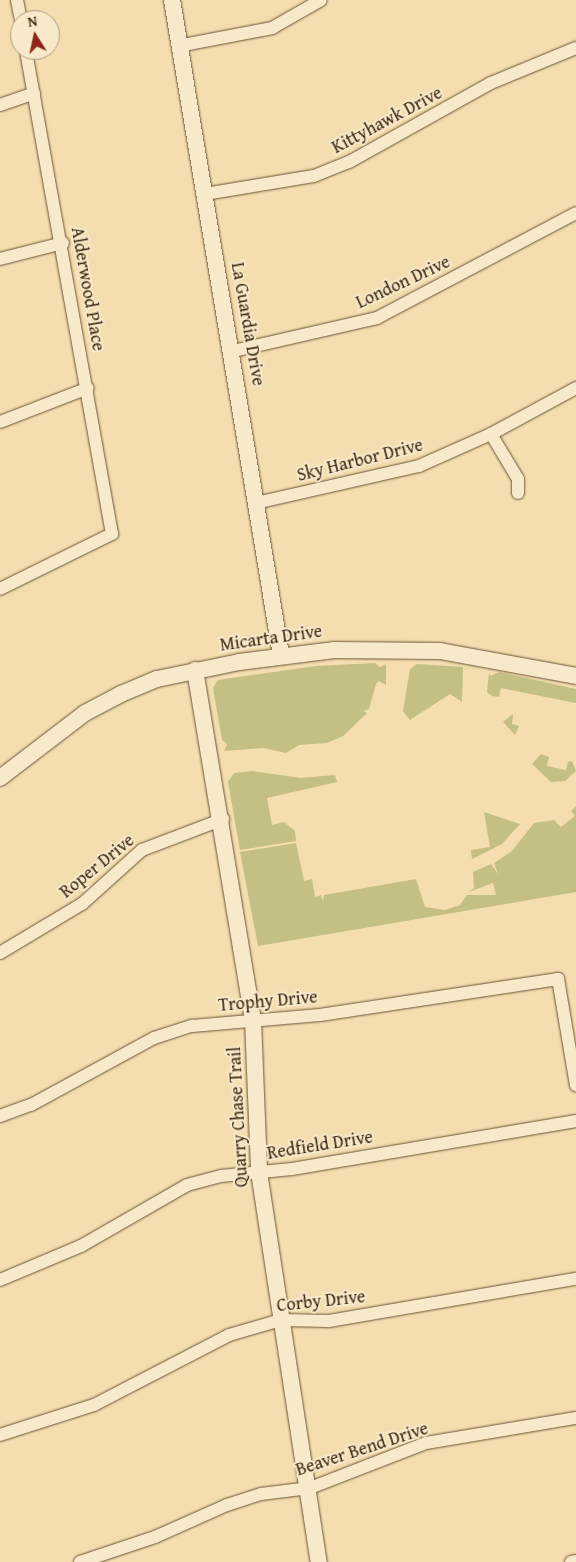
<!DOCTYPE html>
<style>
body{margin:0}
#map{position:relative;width:576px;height:1562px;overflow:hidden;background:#f4ddaf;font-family:"Gentium Book Plus",serif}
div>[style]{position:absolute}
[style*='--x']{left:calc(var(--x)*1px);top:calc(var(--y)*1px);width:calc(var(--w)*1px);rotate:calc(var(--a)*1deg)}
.green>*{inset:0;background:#c3bf85}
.roads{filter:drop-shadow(0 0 1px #6a5436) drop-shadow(0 0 1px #6a5436)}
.minor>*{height:12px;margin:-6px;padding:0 6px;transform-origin:6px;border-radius:6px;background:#f8e9cb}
.tertiary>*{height:16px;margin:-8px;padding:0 8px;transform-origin:8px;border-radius:8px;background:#f8e9cb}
span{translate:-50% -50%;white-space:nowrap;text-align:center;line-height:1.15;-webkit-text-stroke:4px #f8e9cb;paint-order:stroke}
.street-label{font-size:18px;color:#3c270d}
.north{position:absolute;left:10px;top:10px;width:50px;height:50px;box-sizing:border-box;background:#f8e9cb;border:1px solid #ad9b7f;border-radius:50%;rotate:350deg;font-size:14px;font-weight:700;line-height:20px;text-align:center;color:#3c270d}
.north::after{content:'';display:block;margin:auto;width:18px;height:22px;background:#8f2418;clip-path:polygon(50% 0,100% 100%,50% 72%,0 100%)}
</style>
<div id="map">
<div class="green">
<i style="clip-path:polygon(375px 663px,380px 667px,386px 664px,386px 685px,379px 681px,376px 684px,369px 709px,363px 711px,367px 713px,343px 736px,327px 743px,299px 745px,286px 753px,263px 748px,224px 751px,227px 744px,222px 740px,213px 688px,218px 680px,316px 666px)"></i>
<i style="clip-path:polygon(417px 664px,463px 667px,462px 702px,450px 694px,410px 720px,403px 711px,410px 669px)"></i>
<i style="clip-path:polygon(489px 672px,490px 676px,499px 672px,576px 689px,576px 703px,501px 688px,499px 697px,492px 696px,487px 692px)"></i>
<i style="clip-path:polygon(513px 714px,512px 724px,519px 726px,515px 735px,503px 722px)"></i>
<i style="clip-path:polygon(541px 754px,549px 757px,547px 766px,566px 770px,568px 762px,572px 761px,576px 771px,565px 781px,551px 782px,532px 764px)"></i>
<i style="clip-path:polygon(253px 771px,301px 778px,335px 775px,337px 782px,267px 798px,272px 825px,284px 822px,295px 831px,296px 841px,240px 850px,228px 782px,234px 773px)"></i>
<i style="clip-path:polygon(576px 806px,576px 892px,258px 946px,240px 852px,296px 843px,304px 881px,312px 879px,315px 897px,321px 895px,323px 902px,324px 895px,416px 879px,425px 907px,445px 910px,460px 905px,467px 895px,496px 895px,493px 883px,469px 892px,474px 888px,473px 872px,491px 864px,498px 874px,494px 863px,512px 851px,534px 823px,554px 820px,561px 827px,575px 816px,571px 811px)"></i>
<i style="clip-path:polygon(484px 812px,520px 824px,502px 844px,472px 859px,471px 850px,490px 847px)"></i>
</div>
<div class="roads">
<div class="minor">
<i style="--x:17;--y:0;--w:20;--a:79"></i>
<i style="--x:178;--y:46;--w:96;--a:-10.8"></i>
<i style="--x:272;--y:28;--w:56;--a:-29.7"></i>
<i style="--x:0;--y:105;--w:36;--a:-19"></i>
<i style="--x:205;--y:194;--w:110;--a:-9.4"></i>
<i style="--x:314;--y:176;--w:38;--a:-22"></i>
<i style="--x:349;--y:162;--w:162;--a:-29.1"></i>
<i style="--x:491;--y:83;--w:92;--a:-22.4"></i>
<i style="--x:0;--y:259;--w:65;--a:-14.3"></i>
<i style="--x:233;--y:351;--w:148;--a:-12.9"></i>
<i style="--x:377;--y:318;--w:225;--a:-27.8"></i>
<i style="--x:0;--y:422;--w:94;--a:-21.1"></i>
<i style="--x:491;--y:434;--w:52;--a:59"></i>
<i style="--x:518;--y:479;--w:14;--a:90"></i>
<i style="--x:256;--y:503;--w:167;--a:-12.8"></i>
<i style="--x:419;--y:466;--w:79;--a:-24"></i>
<i style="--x:491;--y:434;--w:97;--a:-28.4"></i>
<i style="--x:0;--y:589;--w:125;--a:-26.2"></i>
<i style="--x:112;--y:534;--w:492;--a:-100.1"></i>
<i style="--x:0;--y:953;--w:96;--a:-30.9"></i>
<i style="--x:82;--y:904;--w:81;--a:-42"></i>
<i style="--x:142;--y:850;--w:87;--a:-20.9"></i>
<i style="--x:0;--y:1116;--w:33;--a:-20"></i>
<i style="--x:31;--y:1105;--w:140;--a:-28.6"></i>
<i style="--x:154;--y:1038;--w:40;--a:-18"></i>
<i style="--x:192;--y:1026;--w:128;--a:-4.9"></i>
<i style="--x:320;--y:1015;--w:241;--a:-8.6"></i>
<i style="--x:558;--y:979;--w:108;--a:80.4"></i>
<i style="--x:0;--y:1280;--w:88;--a:-22.8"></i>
<i style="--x:81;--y:1246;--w:122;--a:-29.9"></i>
<i style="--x:187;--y:1185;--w:35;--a:-15"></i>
<i style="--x:221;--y:1176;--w:71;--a:-5.6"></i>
<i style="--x:292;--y:1169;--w:288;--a:-9.6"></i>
<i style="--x:0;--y:1435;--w:99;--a:-17.7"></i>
<i style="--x:94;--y:1405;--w:152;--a:-27.4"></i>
<i style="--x:229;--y:1335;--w:54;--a:-16.1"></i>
<i style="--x:281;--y:1320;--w:48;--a:1.2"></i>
<i style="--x:329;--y:1321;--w:251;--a:-9.7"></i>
<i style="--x:80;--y:1562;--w:79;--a:-18.4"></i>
<i style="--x:155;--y:1537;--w:79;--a:-24"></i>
<i style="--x:227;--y:1505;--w:36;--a:-18"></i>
<i style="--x:261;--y:1494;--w:49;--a:-7"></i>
<i style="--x:310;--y:1488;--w:124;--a:-21.2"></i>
<i style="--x:426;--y:1443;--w:152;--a:-9.5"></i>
<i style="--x:571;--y:1562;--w:5;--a:-11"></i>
</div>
<div class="tertiary">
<i style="--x:172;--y:0;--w:664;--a:80.55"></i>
<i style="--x:195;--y:670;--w:355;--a:80.6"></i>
<i style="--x:253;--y:1020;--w:152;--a:87.7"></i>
<i style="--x:259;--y:1172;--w:395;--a:81.3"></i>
<i style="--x:0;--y:778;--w:107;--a:-37.4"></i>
<i style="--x:85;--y:713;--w:41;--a:-27.8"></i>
<i style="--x:121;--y:694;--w:39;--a:-23"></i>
<i style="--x:157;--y:679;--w:84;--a:-11.7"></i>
<i style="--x:239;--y:662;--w:96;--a:-7.2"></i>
<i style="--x:334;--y:650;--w:106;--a:0.5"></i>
<i style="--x:440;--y:651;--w:138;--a:10.4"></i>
</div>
</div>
<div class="street-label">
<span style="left:387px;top:120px;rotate:-28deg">Kittyhawk Drive</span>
<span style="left:403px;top:282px;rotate:-25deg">London Drive</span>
<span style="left:88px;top:289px;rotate:80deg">Alderwood Place</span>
<span style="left:248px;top:324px;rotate:80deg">La Guardia Drive</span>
<span style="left:360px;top:460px;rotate:-14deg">Sky Harbor Drive</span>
<span style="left:271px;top:638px;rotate:-8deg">Micarta Drive</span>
<span style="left:97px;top:866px;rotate:-39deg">Roper Drive</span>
<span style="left:268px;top:1001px;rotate:-5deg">Trophy Drive</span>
<span style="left:238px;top:1117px;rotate:-93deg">Quarry Chase Trail</span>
<span style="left:320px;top:1145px;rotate:-9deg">Redfield Drive</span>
<span style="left:321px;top:1301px;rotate:-6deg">Corby Drive</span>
<span style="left:362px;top:1449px;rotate:-18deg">Beaver Bend Drive</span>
</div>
<div class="north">N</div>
</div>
